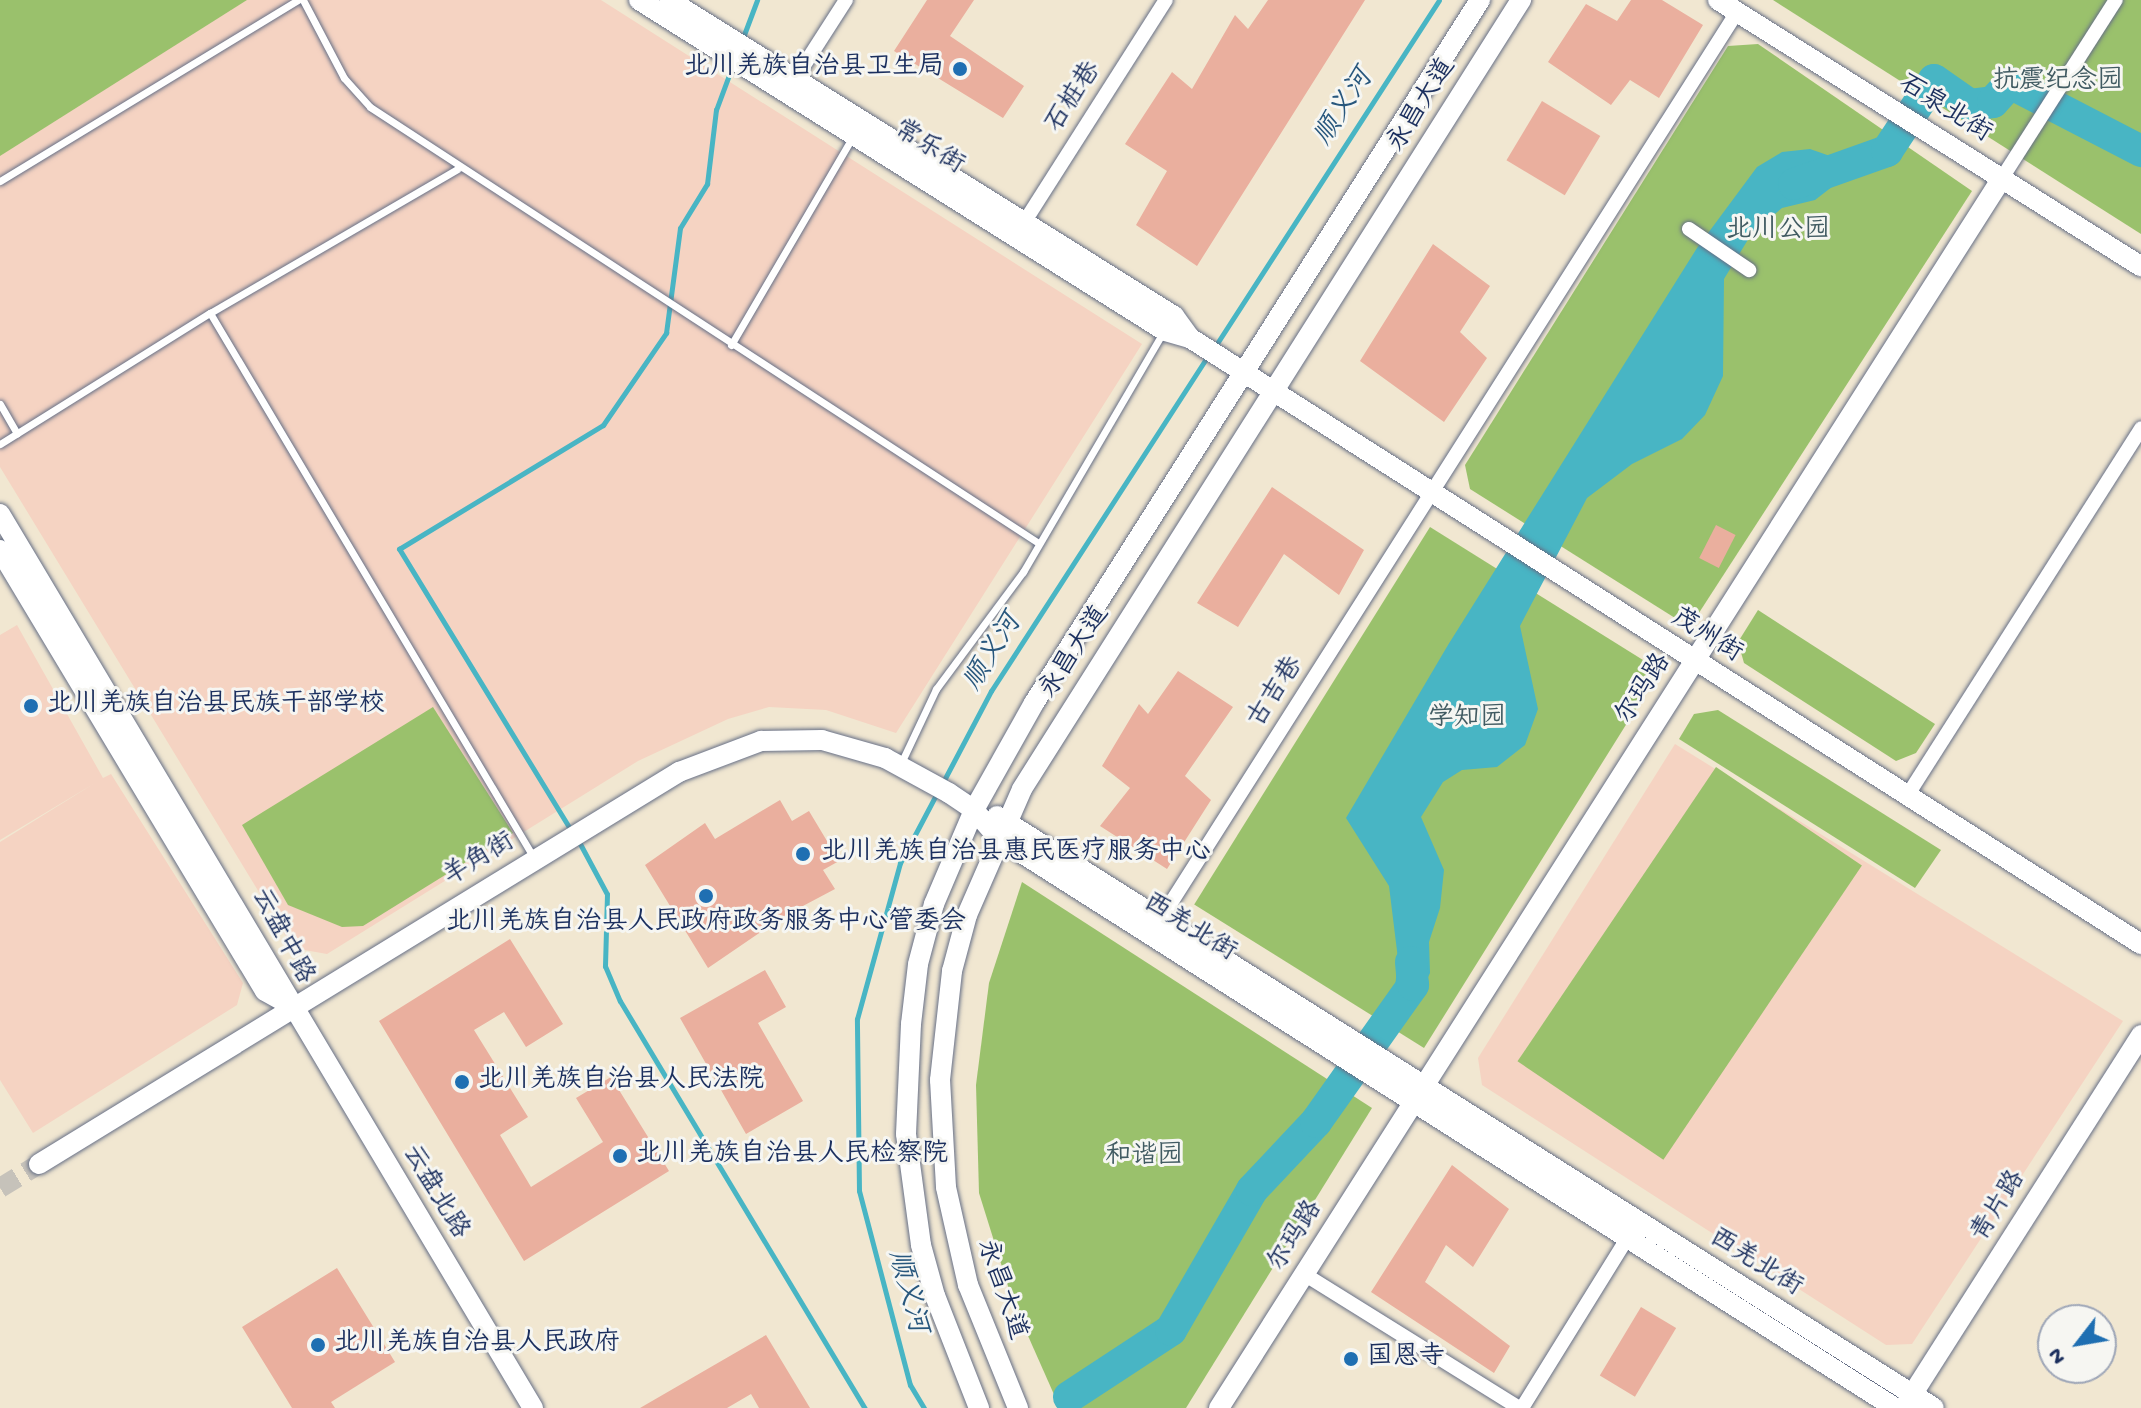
<!DOCTYPE html>
<meta charset="utf-8">
<style>
body{margin:0}
#map{position:relative;width:2141px;height:1408px;overflow:hidden;background:#f1e7d1;font-family:"Gochi Hand","LXGW WenKai TC",sans-serif}
div>[style]{position:absolute}
[style*='--x']{left:calc(var(--x)*1px);top:calc(var(--y)*1px);width:calc(var(--w)*1px);rotate:calc(var(--a)*1deg)}
.built>*{inset:0;background:#f5d3c2}
.green>*{inset:0;background:#9ac16c;transform-origin:0 0}
.water>*{inset:0;background:#48b5c4}
.stream>*{height:5px;margin:-2.5px;padding:0 2.5px;transform-origin:2.5px;border-radius:2.5px;background:#48b5c4}
.river>*{height:32px;margin:-16px;padding:0 16px;transform-origin:16px;border-radius:16px;background:#48b5c4}
.building>*{inset:0;background:#eaaf9e;transform-origin:0 0}
.secondary-tunnel>*{height:20px;margin-top:-10px;transform-origin:0;background:repeating-linear-gradient(90deg,#c6c2ba 0 20px,transparent 0 30px)}
.roads{filter:drop-shadow(0 0 2px #666f86) drop-shadow(0 0 2px #666f86)}
.lane>*{height:7px;margin:-3.5px;padding:0 3.5px;transform-origin:3.5px;border-radius:3.5px;background:#fff}
.street>*{height:14px;margin:-7px;padding:0 7px;transform-origin:7px;border-radius:7px;background:#fff}
.secondary>*{height:20px;margin:-10px;padding:0 10px;transform-origin:10px;border-radius:10px;background:#fff}
.dots>*{width:22px;height:22px;translate:-50% -50%;box-sizing:border-box;border:4px solid #f6f6f2;border-radius:50%}
span{translate:-50% -50%;white-space:nowrap;text-align:center;line-height:1.15;-webkit-text-stroke:6px #f6f6f2;paint-order:stroke}
.poi-label{font-size:26px;color:#1b2f5e}
.right{translate:-100% -50%;text-align:right}
.left{translate:0 -50%;text-align:left}
.park-label{font-size:26px;color:#415b62}
.street-label{font-size:26px;color:#1b2f5e}
.water-label{font-size:28px;color:#28577d;font-style:italic}
.north{position:absolute;left:2037px;top:1304px;width:80px;height:80px;box-sizing:border-box;background:#f6f6f2;border:2px solid #9ea6b7;border-radius:50%;rotate:239deg;font-size:22px;font-weight:700;line-height:32px;text-align:center;color:#1b2f5e}
.north::after{content:'';display:block;margin:auto;width:28px;height:36px;background:#1f6fb2;clip-path:polygon(50% 0,100% 100%,50% 72%,0 100%)}
</style>
<div id="map">
<div class="built">
<i style="clip-path:polygon(0 0,601px 0,1142px 344px,896px 733px,826px 710px,769px 707px,728px 719px,638px 761px,327px 954px,293px 948px,0 467px)"></i>
<i style="clip-path:polygon(17px 625px,103px 778px,111px 774px,243px 983px,237px 1005px,33px 1133px,0 1080px,0 842px,95px 783px,0 840px,0 635px)"></i>
<i style="clip-path:polygon(1675px 744px,2123px 1021px,1912px 1344px,1886px 1345px,1482px 1085px,1478px 1058px)"></i>
</div>
<div class="green">
<i style="clip-path:polygon(0 0,247px 0,0 156px)"></i>
<i style="clip-path:polygon(1773px 0,2141px 0,2141px 234px)"></i>
<i style="clip-path:polygon(1758px 44px,1972px 191px,1695px 619px,1675px 618px,1470px 489px,1465px 465px,1728px 46px)"></i>
<i style="left:1430px;top:527px;width:271px;height:445px;rotate:32deg"></i>
<i style="clip-path:polygon(1758px 610px,1935px 724px,1916px 753px,1896px 761px,1744px 663px,1738px 642px)"></i>
<i style="clip-path:polygon(433px 707px,513px 833px,363px 926px,342px 927px,288px 905px,242px 825px)"></i>
<i style="clip-path:polygon(1718px 710px,1941px 850px,1915px 888px,1679px 739px,1694px 714px)"></i>
<i style="left:1716px;top:767px;width:176px;height:355px;rotate:34deg"></i>
<i style="clip-path:polygon(1022px 882px,1372px 1108px,1186px 1408px,1060px 1408px,1013px 1302px,979px 1193px,976px 1085px,989px 983px)"></i>
</div>
<div class="water">
<i style="clip-path:polygon(1810px 149px,1833px 157px,1837px 183px,1815px 200px,1782px 208px,1752px 233px,1724px 279px,1723px 376px,1705px 415px,1682px 439px,1632px 464px,1587px 498px,1520px 626px,1538px 709px,1525px 745px,1497px 767px,1462px 770px,1443px 782px,1421px 817px,1444px 870px,1440px 908px,1429px 942px,1430px 973px,1415px 1004px,1394px 997px,1398px 959px,1389px 886px,1346px 818px,1448px 645px,1697px 248px,1757px 167px,1782px 152px)"></i>
</div>
<div class="stream">
<i style="--x:742;--y:40;--w:43;--a:-69.4"></i>
<i style="--x:1214;--y:348;--w:414;--a:-57.1"></i>
<i style="--x:943;--y:782;--w:103;--a:-62.2"></i>
<i style="--x:991;--y:691;--w:399;--a:-57.1"></i>
<i style="--x:572;--y:832;--w:332;--a:-121.4"></i>
<i style="--x:399;--y:549;--w:239;--a:-31.3"></i>
<i style="--x:603;--y:425;--w:112;--a:-55.6"></i>
<i style="--x:666;--y:333;--w:106;--a:-82.4"></i>
<i style="--x:680;--y:228;--w:52;--a:-58.5"></i>
<i style="--x:707;--y:184;--w:75;--a:-83.1"></i>
<i style="--x:716;--y:110;--w:49;--a:-69.7"></i>
<i style="--x:578;--y:840;--w:61;--a:61.8"></i>
<i style="--x:607;--y:894;--w:72;--a:91.6"></i>
<i style="--x:605;--y:966;--w:38;--a:67"></i>
<i style="--x:620;--y:1001;--w:475;--a:59"></i>
<i style="--x:924;--y:1408;--w:27;--a:-121"></i>
<i style="--x:910;--y:1385;--w:201;--a:-104.7"></i>
<i style="--x:859;--y:1191;--w:172;--a:-90.7"></i>
<i style="--x:857;--y:1019;--w:162;--a:-74.6"></i>
<i style="--x:900;--y:863;--w:81;--a:-62.2"></i>
</div>
<div class="river">
<i style="--x:1794;--y:184;--w:99;--a:-19.5"></i>
<i style="--x:1887;--y:151;--w:85;--a:-56.5"></i>
<i style="--x:1934;--y:80;--w:44;--a:34.8"></i>
<i style="--x:1970;--y:105;--w:23;--a:-7"></i>
<i style="--x:1993;--y:102;--w:25;--a:-48"></i>
<i style="--x:2010;--y:83;--w:148;--a:27.4"></i>
<i style="--x:1069;--y:1397;--w:122;--a:-33.3"></i>
<i style="--x:1171;--y:1330;--w:162;--a:-59.9"></i>
<i style="--x:1252;--y:1190;--w:93;--a:-46.7"></i>
<i style="--x:1316;--y:1122;--w:168;--a:-54.7"></i>
<i style="--x:1413;--y:985;--w:23;--a:-95"></i>
</div>
<div class="building">
<i style="clip-path:polygon(927px 0,974px 0,950px 36px,1024px 86px,1003px 118px,894px 51px)"></i>
<i style="clip-path:polygon(1268px 0,1365px 0,1197px 266px,1136px 225px,1167px 171px,1125px 144px,1172px 72px,1192px 89px,1235px 15px,1248px 29px)"></i>
<i style="clip-path:polygon(1631px 0,1662px 0,1703px 25px,1659px 98px,1630px 80px,1611px 105px,1548px 62px,1586px 4px,1617px 21px)"></i>
<i style="left:1542px;top:101px;width:68px;height:69px;rotate:31deg"></i>
<i style="clip-path:polygon(1433px 244px,1490px 286px,1460px 332px,1487px 358px,1444px 422px,1360px 361px)"></i>
<i style="clip-path:polygon(1272px 487px,1364px 550px,1339px 595px,1284px 554px,1238px 627px,1197px 603px)"></i>
<i style="left:1716px;top:525px;width:22px;height:37px;rotate:27deg"></i>
<i style="clip-path:polygon(1178px 671px,1233px 707px,1185px 776px,1211px 800px,1167px 869px,1100px 826px,1130px 788px,1102px 766px,1139px 704px,1148px 714px)"></i>
<i style="clip-path:polygon(780px 800px,792px 821px,809px 811px,839px 861px,823px 870px,835px 889px,784px 916px,708px 968px,645px 865px,705px 823px,715px 839px)"></i>
<i style="clip-path:polygon(510px 939px,563px 1024px,526px 1047px,504px 1012px,474px 1030px,528px 1117px,500px 1135px,531px 1187px,603px 1142px,576px 1098px,611px 1077px,669px 1171px,524px 1261px,379px 1021px)"></i>
<i style="clip-path:polygon(765px 970px,786px 1007px,758px 1023px,803px 1101px,746px 1134px,680px 1018px)"></i>
<i style="clip-path:polygon(1452px 1165px,1509px 1209px,1473px 1267px,1446px 1245px,1425px 1282px,1510px 1346px,1494px 1373px,1371px 1292px)"></i>
<i style="clip-path:polygon(337px 1268px,395px 1362px,331px 1402px,335px 1408px,292px 1408px,242px 1327px)"></i>
<i style="left:1641px;top:1307px;width:41px;height:80px;rotate:31deg"></i>
<i style="clip-path:polygon(766px 1335px,810px 1408px,759px 1408px,751px 1394px,727px 1408px,640px 1408px)"></i>
</div>
<div class="secondary-tunnel">
<i style="--x:0;--y:1188;--w:46;--a:-31.6"></i>
</div>
<div class="roads">
<div class="lane">
<i style="--x:303;--y:0;--w:88;--a:62.3"></i>
<i style="--x:344;--y:78;--w:39;--a:48"></i>
<i style="--x:370;--y:107;--w:796;--a:33.11"></i>
<i style="--x:0;--y:181;--w:349;--a:-31.3"></i>
<i style="--x:210;--y:313;--w:634;--a:59.27"></i>
<i style="--x:731;--y:345;--w:242;--a:-59.7"></i>
<i style="--x:0;--y:404;--w:34;--a:60"></i>
<i style="--x:0;--y:444;--w:248;--a:-32"></i>
<i style="--x:210;--y:313;--w:286;--a:-30.2"></i>
<i style="--x:901;--y:763;--w:82;--a:-64.7"></i>
<i style="--x:936;--y:689;--w:146;--a:-53.4"></i>
<i style="--x:1023;--y:572;--w:279;--a:-59.7"></i>
</div>
<div class="street">
<i style="--x:792;--y:84;--w:100;--a:-57.3"></i>
<i style="--x:2002;--y:178;--w:211;--a:-57.4"></i>
<i style="--x:1025;--y:221;--w:262;--a:-57.5"></i>
<i style="--x:1689;--y:229;--w:73;--a:34.3"></i>
<i style="--x:1907;--y:796;--w:436;--a:-57.5"></i>
<i style="--x:1162;--y:917;--w:1072;--a:-57.57"></i>
<i style="--x:1304;--y:1274;--w:253;--a:31.9"></i>
<i style="--x:1522;--y:1408;--w:201;--a:-58.2"></i>
</div>
<div class="secondary">
<i style="--x:639;--y:0;--w:621;--a:32.18"></i>
<i style="--x:1165;--y:331;--w:26;--a:16"></i>
<i style="--x:1190;--y:338;--w:1128;--a:32.51"></i>
<i style="--x:669;--y:0;--w:596;--a:32.04"></i>
<i style="--x:1174;--y:316;--w:27;--a:54"></i>
<i style="--x:1718;--y:0;--w:500;--a:32.2"></i>
<i style="--x:0;--y:514;--w:1041;--a:59.2"></i>
<i style="--x:0;--y:550;--w:514;--a:59"></i>
<i style="--x:265;--y:991;--w:29;--a:29"></i>
<i style="--x:997;--y:816;--w:1108;--a:32.28"></i>
<i style="--x:39;--y:1164;--w:751;--a:-31.49"></i>
<i style="--x:679;--y:772;--w:88;--a:-20.7"></i>
<i style="--x:761;--y:741;--w:61;--a:-0.9"></i>
<i style="--x:822;--y:740;--w:66;--a:15.9"></i>
<i style="--x:885;--y:758;--w:73;--a:28.7"></i>
<i style="--x:949;--y:793;--w:30;--a:34"></i>
<i style="--x:974;--y:810;--w:37;--a:49"></i>
<i style="--x:998;--y:838;--w:1063;--a:32.43"></i>
<i style="--x:1905;--y:1406;--w:440;--a:-57.5"></i>
<i style="--x:979;--y:1408;--w:120;--a:-111.4"></i>
<i style="--x:935;--y:1296;--w:53;--a:-105.4"></i>
<i style="--x:921;--y:1245;--w:112;--a:-97.7"></i>
<i style="--x:906;--y:1134;--w:110;--a:-87.4"></i>
<i style="--x:911;--y:1024;--w:60;--a:-83.3"></i>
<i style="--x:918;--y:964;--w:62;--a:-75.1"></i>
<i style="--x:934;--y:904;--w:102;--a:-66.9"></i>
<i style="--x:974;--y:810;--w:123;--a:-60.7"></i>
<i style="--x:1034;--y:703;--w:833;--a:-57.61"></i>
<i style="--x:1018;--y:1408;--w:133;--a:-112.1"></i>
<i style="--x:968;--y:1285;--w:100;--a:-102.7"></i>
<i style="--x:946;--y:1187;--w:107;--a:-93.2"></i>
<i style="--x:940;--y:1080;--w:110;--a:-83.7"></i>
<i style="--x:952;--y:971;--w:58;--a:-75"></i>
<i style="--x:967;--y:915;--w:137;--a:-66.4"></i>
<i style="--x:1022;--y:789;--w:934;--a:-57.69"></i>
<i style="--x:1219;--y:1408;--w:1458;--a:-57.52"></i>
</div>
</div>
<div class="dots">
<i style="left:960px;top:69px;background:#1f6fb2"></i>
<i style="left:31px;top:706px;background:#1f6fb2"></i>
<i style="left:803px;top:854px;background:#1f6fb2"></i>
<i style="left:706px;top:896px;background:#1f6fb2"></i>
<i style="left:462px;top:1082px;background:#1f6fb2"></i>
<i style="left:620px;top:1156px;background:#1f6fb2"></i>
<i style="left:318px;top:1345px;background:#1f6fb2"></i>
<i style="left:1351px;top:1359px;background:#1f6fb2"></i>
</div>
<div class="poi-label">
<span class="right" style="left:944px;top:69px">北川羌族自治县卫生局</span>
<span class="left" style="left:47px;top:706px">北川羌族自治县民族干部学校</span>
<span class="left" style="left:821px;top:854px">北川羌族自治县惠民医疗服务中心</span>
<span style="left:706px;top:924px">北川羌族自治县人民政府政务服务中心管委会</span>
<span class="left" style="left:478px;top:1082px">北川羌族自治县人民法院</span>
<span class="left" style="left:636px;top:1156px">北川羌族自治县人民检察院</span>
<span class="left" style="left:334px;top:1345px">北川羌族自治县人民政府</span>
<span class="left" style="left:1367px;top:1359px">国恩寺</span>
</div>
<div class="park-label">
<span style="left:2058px;top:83px">抗震纪念园</span>
<span style="left:1778px;top:232px">北川公园</span>
<span style="left:1467px;top:720px">学知园</span>
<span style="left:1144px;top:1158px">和谐园</span>
</div>
<div class="street-label">
<span style="left:1075px;top:98px;rotate:-57deg">石桩巷</span>
<span style="left:1423px;top:106px;rotate:-58deg">永昌大道</span>
<span style="left:1944px;top:110px;rotate:32deg">石泉北街</span>
<span style="left:928px;top:149px;rotate:32deg">常乐街</span>
<span style="left:1706px;top:637px;rotate:32deg">茂州街</span>
<span style="left:1076px;top:653px;rotate:-57deg">永昌大道</span>
<span style="left:1645px;top:690px;rotate:-57deg">尔玛路</span>
<span style="left:1277px;top:693px;rotate:-57deg">古吉巷</span>
<span style="left:480px;top:861px;rotate:-31deg">羊角街</span>
<span style="left:1189px;top:929px;rotate:32deg">西羌北街</span>
<span style="left:281px;top:937px;rotate:62deg">云盘中路</span>
<span style="left:434px;top:1193px;rotate:59deg">云盘北路</span>
<span style="left:2000px;top:1207px;rotate:-58deg">青片路</span>
<span style="left:1297px;top:1237px;rotate:-58deg">尔玛路</span>
<span style="left:1755px;top:1264px;rotate:32deg">西羌北街</span>
<span style="left:1000px;top:1290px;rotate:71deg">永昌大道</span>
</div>
<div class="water-label">
<span style="left:1345px;top:108px;rotate:-57deg">顺义河</span>
<span style="left:994px;top:653px;rotate:-58deg">顺义河</span>
<span style="left:906px;top:1292px;rotate:75deg">顺义河</span>
</div>
<div class="north">N</div>
</div>
